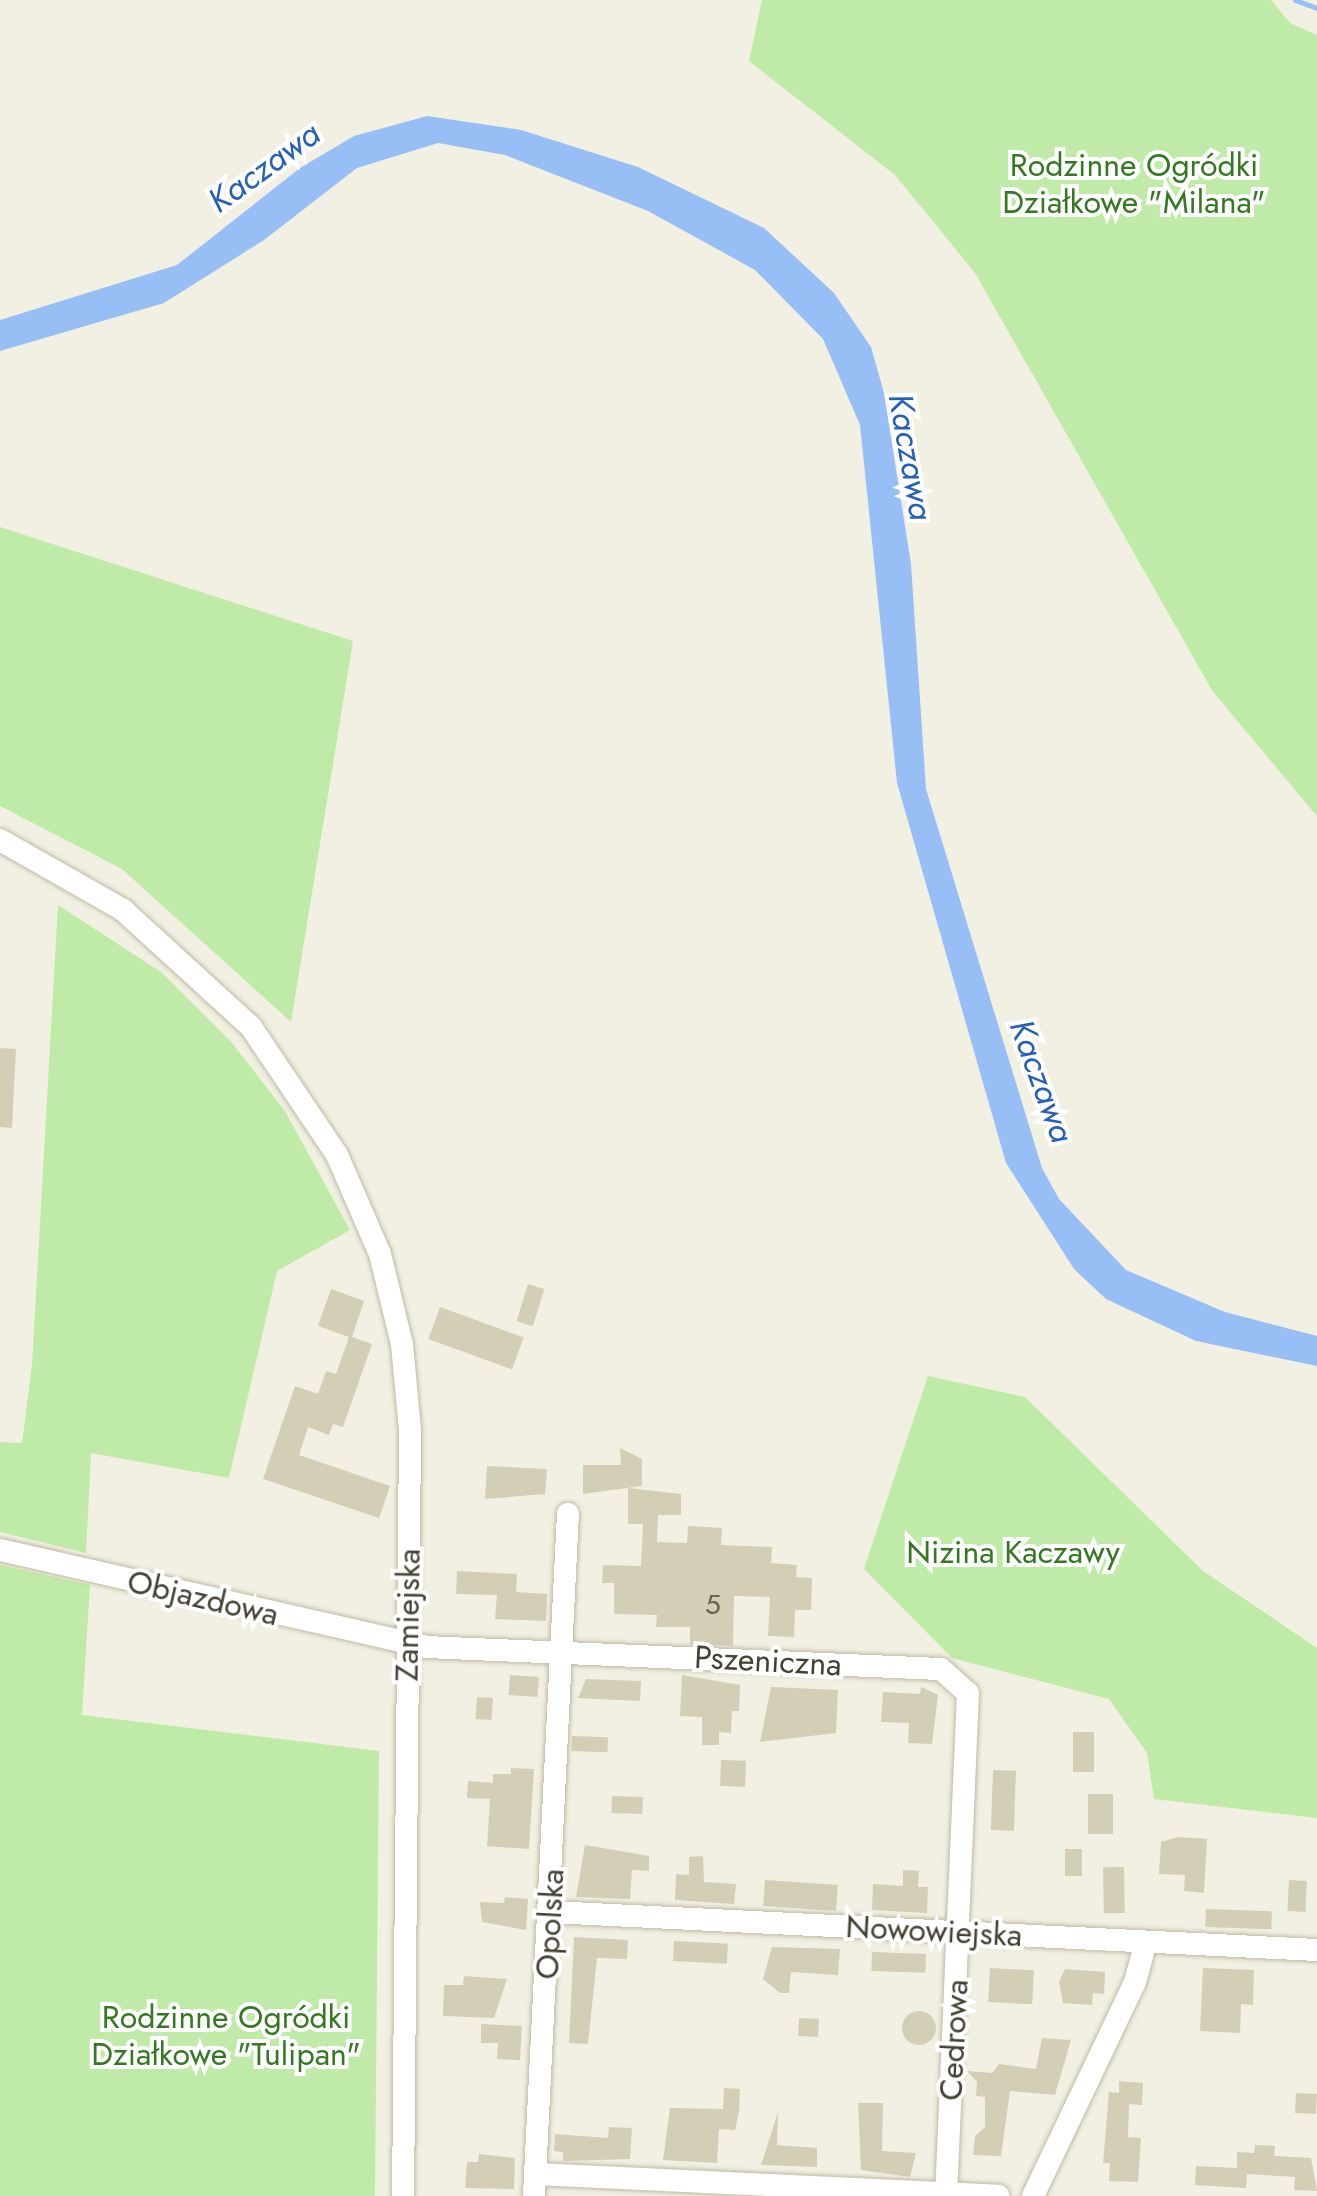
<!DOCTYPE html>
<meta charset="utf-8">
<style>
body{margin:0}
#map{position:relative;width:1317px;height:2196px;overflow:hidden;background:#f2f0e2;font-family:Jost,sans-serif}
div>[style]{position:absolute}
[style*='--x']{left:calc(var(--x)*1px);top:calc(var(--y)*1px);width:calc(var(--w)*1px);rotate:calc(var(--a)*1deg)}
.green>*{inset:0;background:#c0eaa7}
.water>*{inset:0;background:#98bff5}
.stream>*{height:5px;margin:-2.5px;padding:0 2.5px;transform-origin:2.5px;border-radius:2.5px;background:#98bff5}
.building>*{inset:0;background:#d4ceb6;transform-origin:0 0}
.round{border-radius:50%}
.roads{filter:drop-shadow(0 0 2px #bebaa4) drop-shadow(0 0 2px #bebaa4)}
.minor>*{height:22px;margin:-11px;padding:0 11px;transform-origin:11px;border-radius:11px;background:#fff}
span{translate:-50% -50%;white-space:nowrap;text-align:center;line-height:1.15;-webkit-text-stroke:8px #fff;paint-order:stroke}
.number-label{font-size:28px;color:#686453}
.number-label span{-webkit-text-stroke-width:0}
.park-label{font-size:32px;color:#347922}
.street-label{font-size:32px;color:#444032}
.water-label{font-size:34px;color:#2560b6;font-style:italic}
</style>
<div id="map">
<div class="green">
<i style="clip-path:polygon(762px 0,1271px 0,1290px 23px,1317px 35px,1317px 816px,1213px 692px,975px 273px,895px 175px,749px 61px)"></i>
<i style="clip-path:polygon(0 527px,353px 641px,291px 1022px,122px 869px,0 806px)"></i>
<i style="clip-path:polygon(58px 905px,161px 972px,232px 1043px,285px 1111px,350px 1230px,277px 1271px,229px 1478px,91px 1453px,86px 1553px,0 1532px,0 1442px,22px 1443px,32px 1365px)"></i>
<i style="clip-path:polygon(928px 1376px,1025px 1397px,1203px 1571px,1317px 1648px,1317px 1818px,1154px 1799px,1147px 1753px,1109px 1699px,952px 1658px,864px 1569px)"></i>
<i style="clip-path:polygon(0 1565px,90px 1585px,82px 1715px,379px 1751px,375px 2196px,0 2196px)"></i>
</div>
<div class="water">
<i style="clip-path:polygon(427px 116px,521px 130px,638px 167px,764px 228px,834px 293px,871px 347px,884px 393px,911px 564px,926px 789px,1042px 1168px,1059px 1199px,1126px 1270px,1225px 1312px,1317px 1336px,1317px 1366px,1196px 1341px,1106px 1299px,1074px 1269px,1006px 1163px,897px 783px,860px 425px,823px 339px,755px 270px,648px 211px,505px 155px,438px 143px,357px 168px,264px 240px,164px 303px,0 351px,0 320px,177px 265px,300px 168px,354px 136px)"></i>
</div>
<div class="stream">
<i style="--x:1295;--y:0;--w:23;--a:20"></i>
</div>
<div class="building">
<i style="clip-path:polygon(0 1048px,16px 1049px,12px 1128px,0 1127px)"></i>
<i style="left:528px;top:1284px;width:17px;height:39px;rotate:17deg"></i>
<i style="clip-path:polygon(331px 1289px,364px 1301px,352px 1337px,372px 1344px,343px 1427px,333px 1424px,329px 1435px,308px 1427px,299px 1455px,390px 1486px,379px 1518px,263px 1479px,295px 1386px,318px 1394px,326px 1371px,336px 1374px,349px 1337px,318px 1326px)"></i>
<i style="left:440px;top:1307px;width:89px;height:34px;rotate:20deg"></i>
<i style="clip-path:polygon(620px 1448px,642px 1459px,642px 1486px,583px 1494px,583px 1465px,621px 1465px)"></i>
<i style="clip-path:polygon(487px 1466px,547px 1469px,545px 1494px,485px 1499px)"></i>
<i style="clip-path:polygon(628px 1488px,681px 1494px,681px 1515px,658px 1515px,657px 1542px,687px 1543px,688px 1526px,722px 1528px,721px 1545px,772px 1547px,771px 1563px,797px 1565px,796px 1577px,812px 1578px,811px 1610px,795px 1610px,794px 1637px,768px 1636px,770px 1597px,734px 1596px,733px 1646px,690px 1644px,690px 1627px,656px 1627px,657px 1615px,614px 1614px,614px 1583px,602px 1583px,603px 1565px,641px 1566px,643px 1524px,628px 1524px)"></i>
<i style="clip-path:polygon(457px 1571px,517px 1574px,516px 1592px,547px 1594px,546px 1621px,495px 1619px,497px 1595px,456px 1594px)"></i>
<i style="left:510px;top:1675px;width:29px;height:20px;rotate:4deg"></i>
<i style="clip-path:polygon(682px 1675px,740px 1685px,739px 1711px,732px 1711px,731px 1733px,719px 1732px,719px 1745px,702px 1745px,702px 1717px,680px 1716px)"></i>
<i style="clip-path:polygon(586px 1679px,641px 1681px,640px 1701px,578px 1698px)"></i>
<i style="clip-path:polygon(771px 1687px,838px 1690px,836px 1733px,760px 1742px)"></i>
<i style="clip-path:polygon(921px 1687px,938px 1695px,932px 1744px,908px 1743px,909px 1723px,881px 1722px,883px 1692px,920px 1694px)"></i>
<i style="left:477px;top:1697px;width:16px;height:22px;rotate:4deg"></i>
<i style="left:1073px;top:1732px;width:21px;height:40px"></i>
<i style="left:572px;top:1736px;width:36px;height:15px;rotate:2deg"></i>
<i style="left:721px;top:1760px;width:25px;height:26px;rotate:2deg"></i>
<i style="clip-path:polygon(511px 1768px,534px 1769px,529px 1849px,487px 1846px,490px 1799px,467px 1798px,468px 1781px,493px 1783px,493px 1774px,511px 1774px)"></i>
<i style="left:993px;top:1770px;width:23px;height:60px;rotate:2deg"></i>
<i style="left:1088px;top:1794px;width:25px;height:40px"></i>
<i style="left:612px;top:1796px;width:31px;height:17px;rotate:2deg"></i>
<i style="clip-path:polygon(1178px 1837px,1207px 1839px,1204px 1893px,1184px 1891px,1185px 1875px,1159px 1874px,1161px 1842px)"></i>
<i style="clip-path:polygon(585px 1845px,649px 1856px,649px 1871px,632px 1870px,630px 1899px,576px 1897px)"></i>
<i style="left:1065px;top:1849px;width:17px;height:27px"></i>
<i style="clip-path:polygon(703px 1856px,704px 1882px,736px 1884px,734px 1904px,675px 1900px,676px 1874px,689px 1875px,689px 1857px)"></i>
<i style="left:1124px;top:1867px;width:46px;height:21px;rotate:89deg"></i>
<i style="clip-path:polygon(903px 1870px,919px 1871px,918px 1887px,928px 1887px,927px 1913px,872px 1910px,873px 1884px,903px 1886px)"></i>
<i style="left:765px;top:1880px;width:73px;height:26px;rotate:4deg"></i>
<i style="left:1289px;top:1880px;width:18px;height:31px;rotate:3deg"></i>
<i style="clip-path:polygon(505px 1897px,528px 1899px,526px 1930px,482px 1922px,480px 1902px,504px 1903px)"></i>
<i style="left:1206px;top:1909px;width:66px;height:18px;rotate:2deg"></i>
<i style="clip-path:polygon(574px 1937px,628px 1940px,627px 1959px,597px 1958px,588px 2044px,569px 2043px)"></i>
<i style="left:674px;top:1941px;width:54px;height:20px;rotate:3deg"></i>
<i style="clip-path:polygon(772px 1947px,840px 1949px,838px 1975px,791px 1972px,789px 1993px,780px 1993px,763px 1979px)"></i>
<i style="left:872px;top:1952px;width:54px;height:19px;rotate:2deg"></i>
<i style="left:990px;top:1968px;width:44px;height:34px;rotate:3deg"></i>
<i style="clip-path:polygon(1203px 1968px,1254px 1970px,1253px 2005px,1241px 2004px,1240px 2033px,1200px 2031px)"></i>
<i style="clip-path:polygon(1065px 1969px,1105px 1972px,1104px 1994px,1093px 1993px,1092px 2005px,1063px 2003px,1059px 1982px)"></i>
<i style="clip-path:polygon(464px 1976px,507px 1979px,494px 2018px,443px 2016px,444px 1985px,463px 1985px)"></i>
<i class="round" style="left:902px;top:2011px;width:34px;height:34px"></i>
<i style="left:799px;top:2018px;width:20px;height:18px;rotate:3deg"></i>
<i style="clip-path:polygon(481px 2024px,522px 2026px,520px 2060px,497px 2059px,498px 2043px,481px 2043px)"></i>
<i style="clip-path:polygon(1042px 2038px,1071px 2040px,1055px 2095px,1010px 2091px,1001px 2156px,973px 2155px,975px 2136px,985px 2127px,985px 2097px,976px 2096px,977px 2082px,967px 2071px,992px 2073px,999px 2064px,1036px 2069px)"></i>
<i style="clip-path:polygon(1119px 2081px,1143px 2083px,1142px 2105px,1129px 2104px,1128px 2137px,1141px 2138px,1138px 2182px,1109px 2181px,1110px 2163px,1103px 2163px,1109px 2092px,1119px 2093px)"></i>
<i style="clip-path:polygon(724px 2088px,740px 2089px,739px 2112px,735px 2130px,719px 2129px,717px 2163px,663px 2160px,670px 2108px,723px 2109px)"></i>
<i style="left:1296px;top:2093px;width:21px;height:20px;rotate:3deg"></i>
<i style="clip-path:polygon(858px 2103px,883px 2103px,882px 2151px,916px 2153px,910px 2177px,861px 2170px)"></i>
<i style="clip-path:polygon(778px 2112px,777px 2145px,817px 2148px,817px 2167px,761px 2165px)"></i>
<i style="clip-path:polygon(609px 2127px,632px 2128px,630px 2159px,563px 2161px,563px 2152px,554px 2151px,555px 2134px,608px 2138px)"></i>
<i style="clip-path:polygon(1255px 2145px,1275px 2146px,1274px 2156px,1311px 2158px,1317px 2191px,1294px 2190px,1295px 2177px,1247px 2174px,1246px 2188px,1195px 2185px,1196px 2166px,1237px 2168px,1237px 2152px,1254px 2153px)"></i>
<i style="clip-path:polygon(479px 2154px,515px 2158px,514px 2189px,465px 2188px,467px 2162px,478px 2162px)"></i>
</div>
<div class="roads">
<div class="minor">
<i style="--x:0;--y:840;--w:142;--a:29.6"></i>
<i style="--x:123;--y:910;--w:173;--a:42.4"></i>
<i style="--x:251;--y:1027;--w:154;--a:56.1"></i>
<i style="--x:337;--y:1155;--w:108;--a:66.5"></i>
<i style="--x:380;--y:1254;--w:93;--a:76.3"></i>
<i style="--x:402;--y:1344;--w:87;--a:84.7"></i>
<i style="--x:410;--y:1431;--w:765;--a:90.52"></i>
<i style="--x:0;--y:1550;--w:437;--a:12.8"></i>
<i style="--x:426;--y:1647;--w:515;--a:2.45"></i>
<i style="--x:941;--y:1669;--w:36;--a:42"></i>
<i style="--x:968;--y:1693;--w:503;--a:92.5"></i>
<i style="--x:551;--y:1912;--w:767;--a:2.84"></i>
<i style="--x:536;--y:2174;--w:463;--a:2.7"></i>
<i style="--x:534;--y:2196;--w:683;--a:-87.15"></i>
<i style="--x:1033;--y:2196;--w:237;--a:-64.5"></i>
<i style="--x:1135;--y:1982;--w:41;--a:-74.6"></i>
</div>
</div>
<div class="number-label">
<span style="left:713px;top:1605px">5</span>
</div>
<div class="park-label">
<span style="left:1134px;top:184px">Rodzinne Ogródki<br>Działkowe "Milana"</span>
<span style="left:1013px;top:1552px">Nizina Kaczawy</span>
<span style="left:226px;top:2036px">Rodzinne Ogródki<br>Działkowe "Tulipan"</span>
</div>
<div class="street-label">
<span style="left:203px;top:1598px;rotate:13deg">Objazdowa</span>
<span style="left:408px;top:1615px;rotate:-89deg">Zamiejska</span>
<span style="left:768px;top:1661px;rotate:3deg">Pszeniczna</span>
<span style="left:550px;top:1924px;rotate:-87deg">Opolska</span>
<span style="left:934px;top:1931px;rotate:3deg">Nowowiejska</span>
<span style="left:954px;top:2040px;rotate:-87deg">Cedrowa</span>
</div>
<div class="water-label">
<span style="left:264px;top:167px;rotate:-36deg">Kaczawa</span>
<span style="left:911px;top:457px;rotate:80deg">Kaczawa</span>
<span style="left:1042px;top:1081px;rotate:70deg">Kaczawa</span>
</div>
</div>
